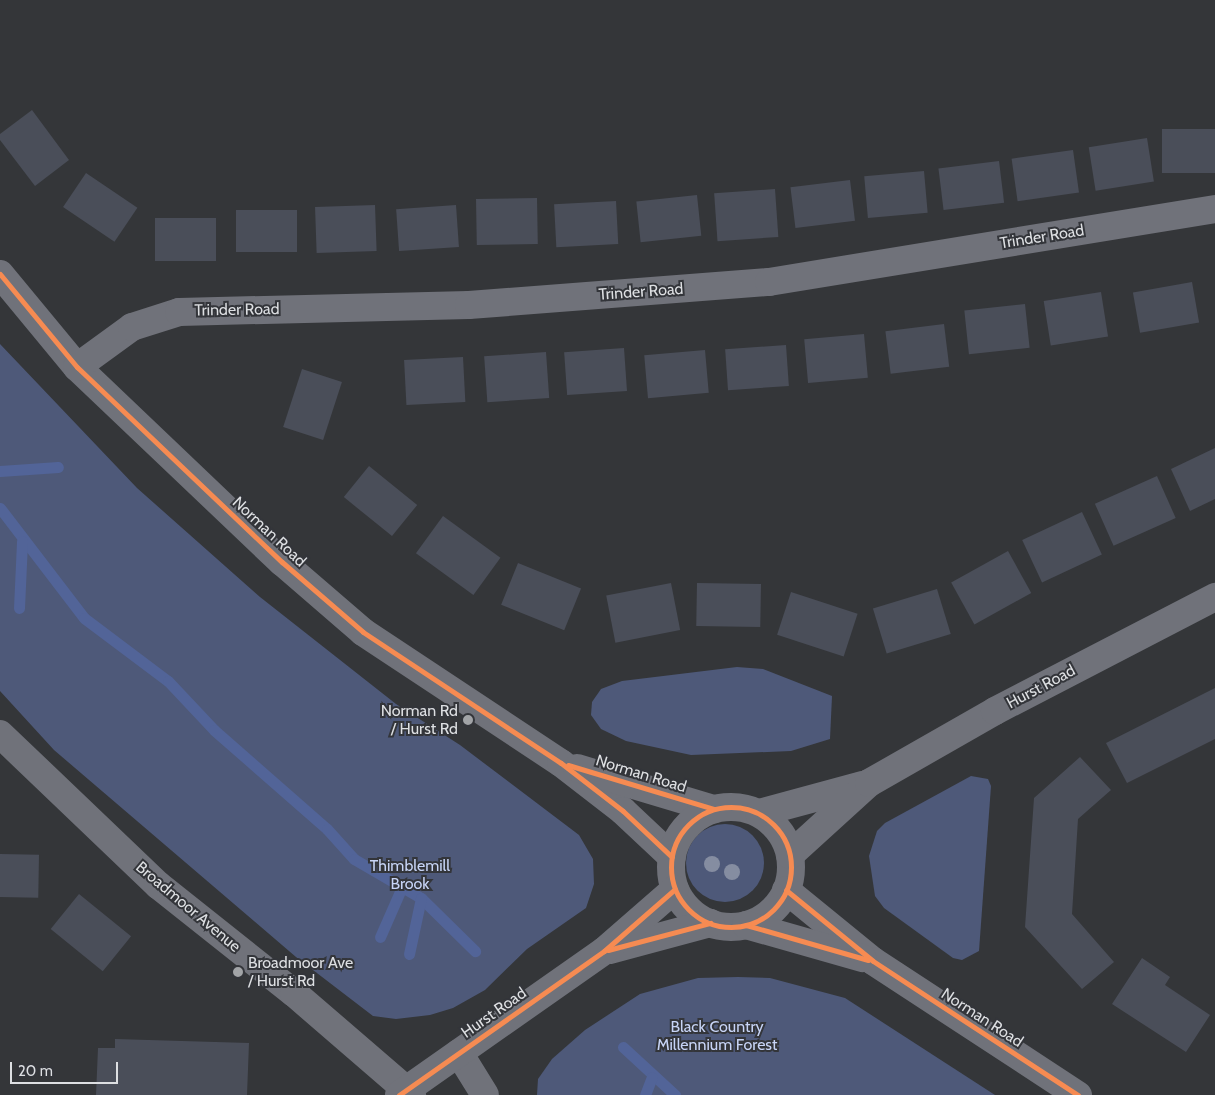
<!DOCTYPE html>
<style>
body{margin:0}
#map{position:relative;width:1215px;height:1095px;overflow:hidden;background:#343639;font-family:Cabin,sans-serif}
div>[style]{position:absolute}
[style*='--x']{left:calc(var(--x)*1px);top:calc(var(--y)*1px);width:calc(var(--w)*1px);rotate:calc(var(--a)*1deg)}
.green>*{inset:0;background:#4e5979}
.round{border-radius:50%}
.stream>*{height:11px;margin:-5.5px;padding:0 5.5px;transform-origin:5.5px;border-radius:5.5px;background:#526498}
.building>*{inset:0;background:#4a4e59;transform-origin:0 0}
.minor>*{height:28px;margin:-14px;padding:0 14px;transform-origin:14px;border-radius:14px;background:#70727a}
.minor>.ring{margin:-14px;padding:0;box-sizing:content-box;background:none;border:28px solid #70727a;border-radius:50%}
.cycleway>*{height:5px;margin:-2.5px;padding:0 2.5px;transform-origin:2.5px;border-radius:2.5px;background:#f68b52}
.cycleway>.ring{margin:-2.5px;padding:0;box-sizing:content-box;background:none;border:5px solid #f68b52;border-radius:50%}
.trees>*{width:16px;height:16px;margin:-8px;border-radius:50%;background:#858da1}
.dots>*{width:14px;height:14px;translate:-50% -50%;box-sizing:border-box;border:2px solid #33353a;border-radius:50%}
span{translate:-50% -50%;white-space:nowrap;text-align:center;line-height:1.15;-webkit-text-stroke:4px #33353a;paint-order:stroke}
.street-label{font-size:16px;color:#dddfe2}
.poi-label{font-size:16px;color:#dddfe2}
.right{translate:-100% -50%;text-align:right}
.left{translate:0 -50%;text-align:left}
.park-label{font-size:16px;color:#c7d4f6}
.scale{position:absolute;left:10px;top:1062px;width:108px;height:22px;box-sizing:border-box;border:2px solid #dddfe2;border-top:0;padding-left:6px;font-size:15px;line-height:18px;white-space:nowrap;color:#dddfe2;-webkit-text-stroke:4px #33353a;paint-order:stroke}
</style>
<div id="map">
<div class="green">
<i style="clip-path:polygon(0 344px,137px 488px,260px 597px,396px 704px,460px 745px,579px 835px,593px 859px,594px 884px,586px 908px,527px 949px,485px 990px,453px 1008px,430px 1015px,396px 1019px,373px 1016px,296px 957px,54px 750px,0 691px)"></i>
<i style="clip-path:polygon(737px 667px,763px 669px,832px 696px,830px 739px,791px 751px,691px 755px,626px 741px,601px 729px,591px 715px,592px 702px,601px 689px,622px 681px)"></i>
<i style="clip-path:polygon(971px 776px,988px 779px,991px 786px,979px 951px,962px 960px,953px 958px,884px 908px,875px 896px,869px 856px,877px 831px,885px 823px)"></i>
<i class="round" style="left:686px;top:824px;width:78px;height:78px"></i>
<i style="clip-path:polygon(738px 977px,770px 978px,845px 998px,995px 1095px,537px 1095px,538px 1079px,552px 1059px,585px 1030px,640px 994px,698px 978px)"></i>
</div>
<div class="stream">
<i style="--x:0;--y:471;--w:58;--a:-3.9"></i>
<i style="--x:0;--y:508;--w:138;--a:52.6"></i>
<i style="--x:84;--y:618;--w:105;--a:36.9"></i>
<i style="--x:168;--y:681;--w:67;--a:46.8"></i>
<i style="--x:214;--y:730;--w:150;--a:41.2"></i>
<i style="--x:327;--y:829;--w:40;--a:48"></i>
<i style="--x:354;--y:859;--w:78;--a:30.2"></i>
<i style="--x:421;--y:898;--w:76;--a:44.5"></i>
<i style="--x:19;--y:608;--w:67;--a:-87.4"></i>
<i style="--x:380;--y:937;--w:55;--a:-66.3"></i>
<i style="--x:409;--y:954;--w:57;--a:-77.9"></i>
<i style="--x:623;--y:1047;--w:71;--a:42.7"></i>
<i style="--x:645;--y:1095;--w:19;--a:-69"></i>
</div>
<div class="building">
<i style="clip-path:polygon(32px 110px,69px 160px,35px 186px,0 140px,0 134px)"></i>
<i style="left:1215px;top:129px;width:44px;height:53px;rotate:90deg"></i>
<i style="left:1147px;top:138px;width:44px;height:59px;rotate:81deg"></i>
<i style="left:1073px;top:150px;width:43px;height:62px;rotate:82deg"></i>
<i style="left:999px;top:161px;width:42px;height:61px;rotate:83deg"></i>
<i style="left:924px;top:171px;width:42px;height:60px;rotate:85deg"></i>
<i style="left:86px;top:173px;width:62px;height:41px;rotate:34deg"></i>
<i style="left:850px;top:180px;width:41px;height:60px;rotate:83deg"></i>
<i style="left:775px;top:189px;width:48px;height:61px;rotate:86deg"></i>
<i style="left:697px;top:195px;width:41px;height:61px;rotate:84deg"></i>
<i style="left:537px;top:198px;width:46px;height:61px;rotate:89deg"></i>
<i style="left:616px;top:201px;width:43px;height:62px;rotate:87deg"></i>
<i style="left:375px;top:205px;width:46px;height:60px;rotate:88deg"></i>
<i style="left:456px;top:205px;width:42px;height:60px;rotate:86deg"></i>
<i style="left:236px;top:210px;width:61px;height:42px"></i>
<i style="left:216px;top:218px;width:43px;height:61px;rotate:90deg"></i>
<i style="left:1192px;top:282px;width:41px;height:60px;rotate:80deg"></i>
<i style="left:1101px;top:292px;width:45px;height:58px;rotate:81deg"></i>
<i style="left:1025px;top:304px;width:44px;height:61px;rotate:84deg"></i>
<i style="left:944px;top:324px;width:43px;height:59px;rotate:83deg"></i>
<i style="left:864px;top:334px;width:44px;height:60px;rotate:85deg"></i>
<i style="left:786px;top:345px;width:41px;height:61px;rotate:86deg"></i>
<i style="left:624px;top:348px;width:43px;height:60px;rotate:86deg"></i>
<i style="left:705px;top:350px;width:43px;height:61px;rotate:85deg"></i>
<i style="left:546px;top:352px;width:46px;height:62px;rotate:86deg"></i>
<i style="left:463px;top:357px;width:45px;height:59px;rotate:87deg"></i>
<i style="left:302px;top:369px;width:42px;height:61px;rotate:18deg"></i>
<i style="clip-path:polygon(1215px 448px,1215px 499px,1190px 511px,1171px 469px)"></i>
<i style="left:369px;top:466px;width:62px;height:40px;rotate:39deg"></i>
<i style="left:1157px;top:476px;width:46px;height:68px;rotate:66deg"></i>
<i style="left:1082px;top:512px;width:47px;height:66px;rotate:65deg"></i>
<i style="left:443px;top:516px;width:71px;height:46px;rotate:36deg"></i>
<i style="left:1008px;top:551px;width:48px;height:65px;rotate:61deg"></i>
<i style="left:518px;top:563px;width:68px;height:45px;rotate:22deg"></i>
<i style="left:671px;top:583px;width:48px;height:66px;rotate:79deg"></i>
<i style="left:697px;top:583px;width:64px;height:43px;rotate:1deg"></i>
<i style="left:937px;top:589px;width:47px;height:67px;rotate:73deg"></i>
<i style="left:791px;top:592px;width:70px;height:45px;rotate:18deg"></i>
<i style="clip-path:polygon(1215px 688px,1215px 739px,1127px 783px,1106px 743px)"></i>
<i style="clip-path:polygon(1080px 757px,1111px 790px,1078px 819px,1072px 914px,1114px 962px,1082px 989px,1025px 927px,1034px 798px)"></i>
<i style="left:0;top:854px;width:39px;height:43px;rotate:1deg"></i>
<i style="left:79px;top:894px;width:67px;height:45px;rotate:39deg"></i>
<i style="clip-path:polygon(1142px 958px,1170px 977px,1165px 985px,1210px 1015px,1186px 1052px,1112px 1004px)"></i>
<i style="clip-path:polygon(115px 1039px,249px 1043px,247px 1095px,96px 1095px,98px 1048px,115px 1048px)"></i>
</div>
<div class="minor">
<i style="--x:0;--y:274;--w:121;--a:50.4"></i>
<i style="--x:77;--y:367;--w:283;--a:43.6"></i>
<i style="--x:282;--y:562;--w:107;--a:40.8"></i>
<i style="--x:363;--y:632;--w:237;--a:33.5"></i>
<i style="--x:561;--y:763;--w:78;--a:37.7"></i>
<i style="--x:623;--y:811;--w:67;--a:43.2"></i>
<i style="--x:77;--y:367;--w:68;--a:-36"></i>
<i style="--x:132;--y:327;--w:49;--a:-17.7"></i>
<i style="--x:179;--y:312;--w:290;--a:-1.4"></i>
<i style="--x:469;--y:305;--w:301;--a:-4.4"></i>
<i style="--x:769;--y:282;--w:452;--a:-9.3"></i>
<i style="--x:0;--y:734;--w:219;--a:43.7"></i>
<i style="--x:158;--y:885;--w:174;--a:38.5"></i>
<i style="--x:294;--y:993;--w:156;--a:40.8"></i>
<i style="--x:577;--y:768;--w:143;--a:16.7"></i>
<i class="ring" style="left:671px;top:807px;width:92px;height:92px"></i>
<i style="--x:759;--y:813;--w:108;--a:-15.1"></i>
<i style="--x:790;--y:855;--w:107;--a:-42.3"></i>
<i style="--x:869;--y:783;--w:145;--a:-29.7"></i>
<i style="--x:995;--y:711;--w:248;--a:-27.4"></i>
<i style="--x:786;--y:890;--w:112;--a:39.2"></i>
<i style="--x:873;--y:961;--w:245;--a:33.2"></i>
<i style="--x:746;--y:925;--w:121;--a:15.9"></i>
<i style="--x:610;--y:950;--w:104;--a:-15.1"></i>
<i style="--x:459;--y:1053;--w:49;--a:58.2"></i>
<i style="--x:399;--y:1095;--w:251;--a:-35.1"></i>
<i style="--x:604;--y:951;--w:94;--a:-41.1"></i>
</div>
<div class="cycleway">
<i style="--x:0;--y:274;--w:121;--a:50.4"></i>
<i style="--x:77;--y:367;--w:283;--a:43.6"></i>
<i style="--x:282;--y:562;--w:107;--a:40.8"></i>
<i style="--x:363;--y:632;--w:237;--a:33.5"></i>
<i style="--x:561;--y:763;--w:78;--a:37.7"></i>
<i style="--x:623;--y:811;--w:67;--a:43.2"></i>
<i style="--x:568;--y:765;--w:152;--a:16.8"></i>
<i class="ring" style="left:671px;top:807px;width:115px;height:115px"></i>
<i style="--x:786;--y:890;--w:112;--a:39.2"></i>
<i style="--x:873;--y:961;--w:245;--a:33.2"></i>
<i style="--x:746;--y:925;--w:127;--a:16"></i>
<i style="--x:608;--y:950;--w:106;--a:-14.8"></i>
<i style="--x:399;--y:1095;--w:251;--a:-35.1"></i>
<i style="--x:604;--y:951;--w:94;--a:-41.1"></i>
</div>
<div class="trees">
<i style="left:712px;top:864px"></i>
<i style="left:732px;top:872px"></i>
</div>
<div class="dots">
<i style="left:468px;top:720px;background:#a2a4a7"></i>
<i style="left:238px;top:972px;background:#a2a4a7"></i>
</div>
<div class="street-label">
<span style="left:1042px;top:237px;rotate:-9deg">Trinder Road</span>
<span style="left:641px;top:292px;rotate:-4deg">Trinder Road</span>
<span style="left:237px;top:310px;rotate:-1deg">Trinder Road</span>
<span style="left:269px;top:532px;rotate:43deg">Norman Road</span>
<span style="left:1041px;top:687px;rotate:-28deg">Hurst Road</span>
<span style="left:641px;top:774px;rotate:17deg">Norman Road</span>
<span style="left:188px;top:907px;rotate:40deg">Broadmoor Avenue</span>
<span style="left:494px;top:1013px;rotate:-35deg">Hurst Road</span>
<span style="left:982px;top:1018px;rotate:33deg">Norman Road</span>
</div>
<div class="poi-label">
<span class="right" style="left:458px;top:720px">Norman Rd<br>/ Hurst Rd</span>
<span class="left" style="left:248px;top:972px">Broadmoor Ave<br>/ Hurst Rd</span>
</div>
<div class="park-label">
<span style="left:410px;top:875px">Thimblemill<br>Brook</span>
<span style="left:717px;top:1036px">Black Country<br>Millennium Forest</span>
</div>
<div class="scale">20 m</div>
</div>
